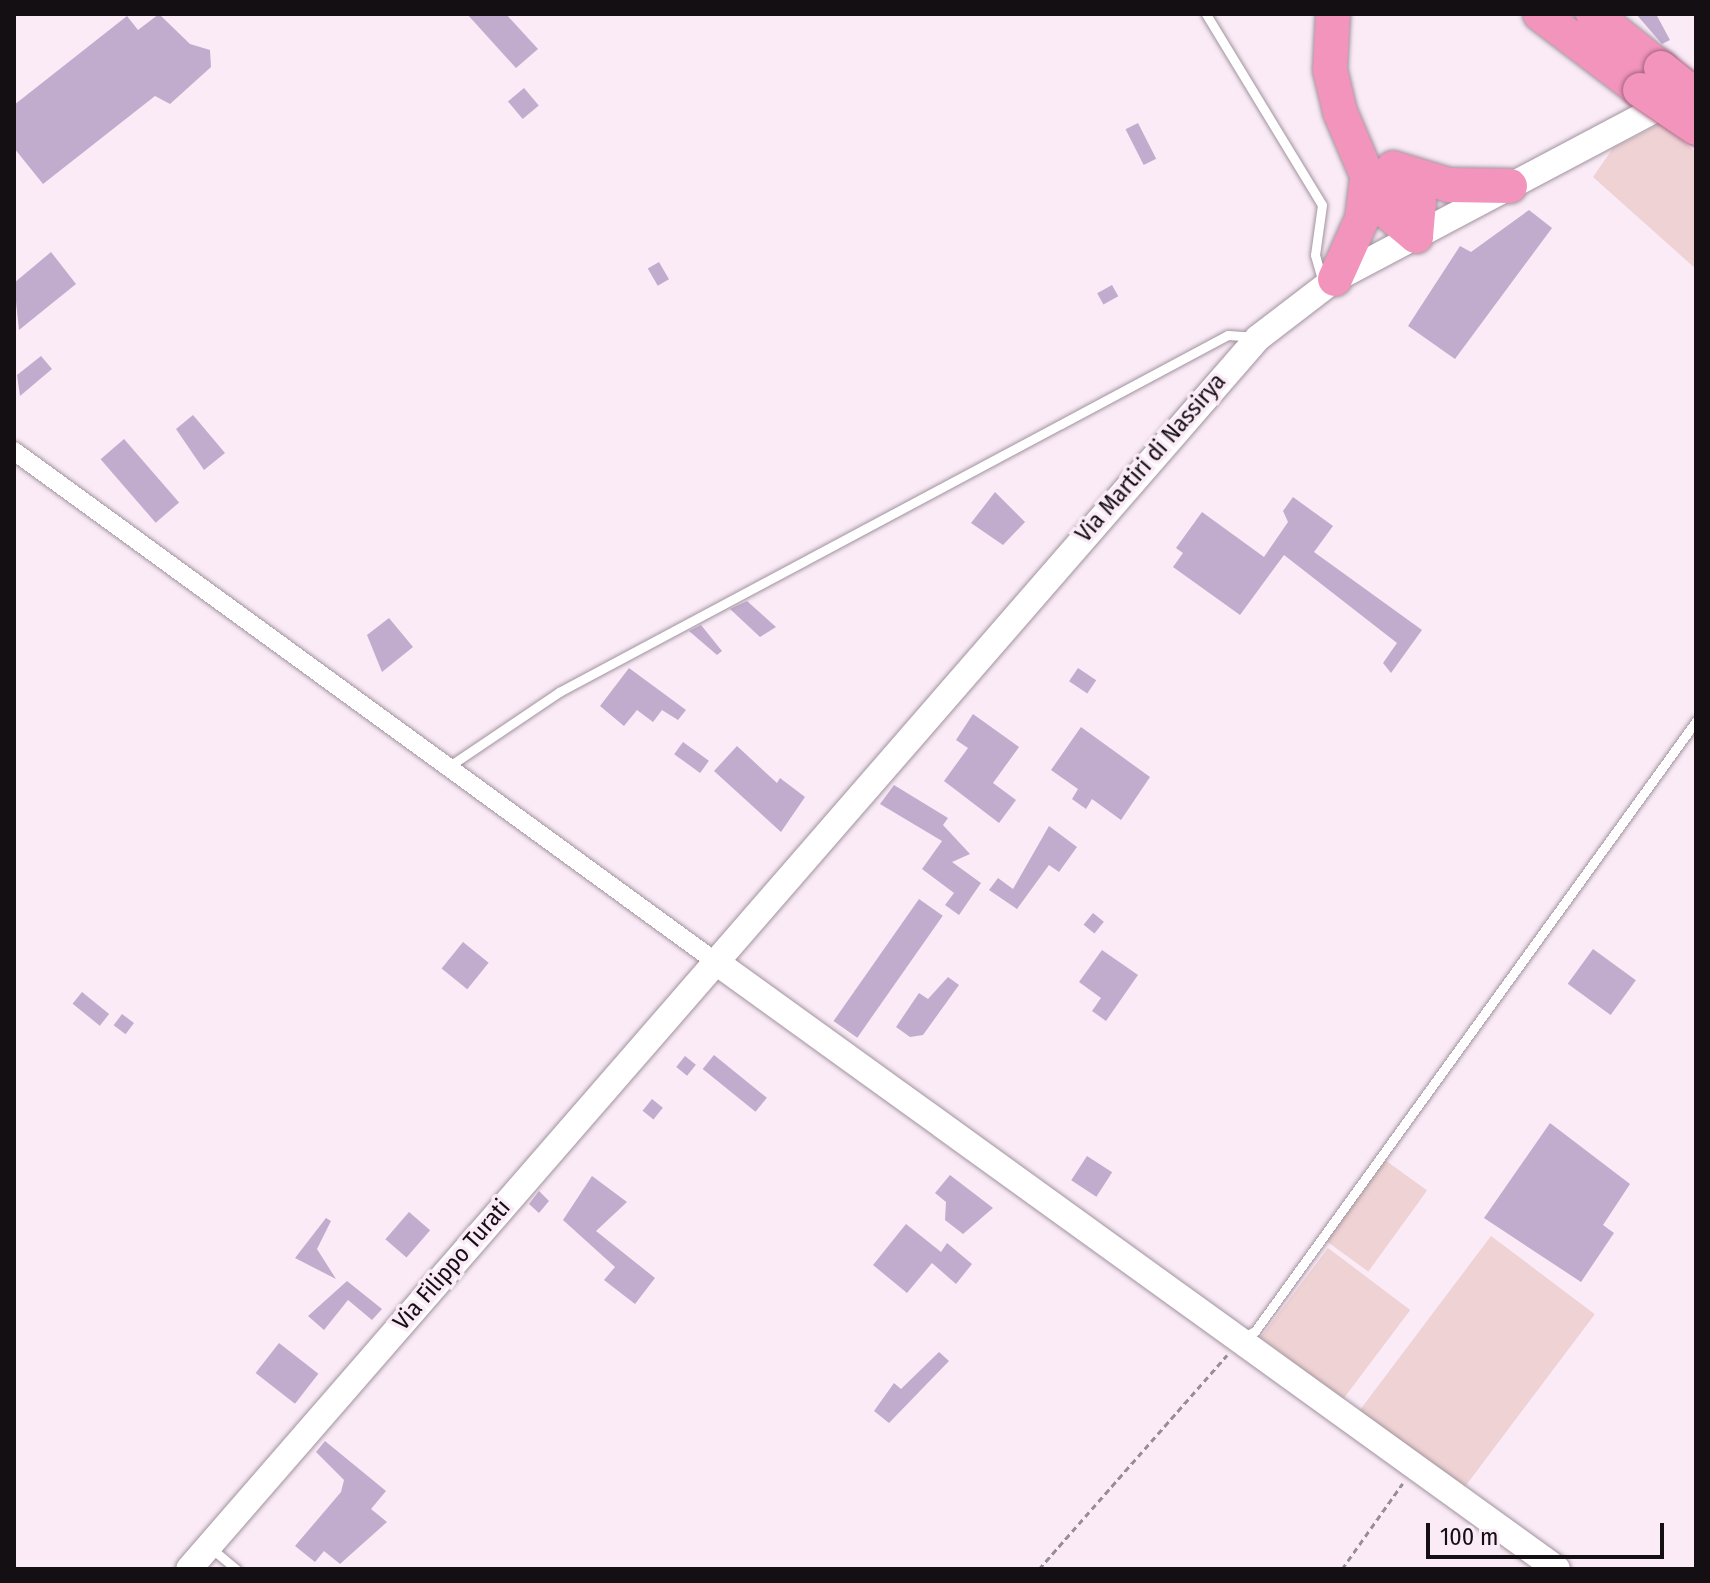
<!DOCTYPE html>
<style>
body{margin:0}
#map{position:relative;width:1710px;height:1583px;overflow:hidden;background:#faebf7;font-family:"Fira Sans Condensed",sans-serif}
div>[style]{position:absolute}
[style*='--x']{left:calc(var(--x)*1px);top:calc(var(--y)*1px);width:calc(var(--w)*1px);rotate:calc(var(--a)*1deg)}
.green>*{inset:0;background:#efd2d3;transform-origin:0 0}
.building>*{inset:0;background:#c1acce;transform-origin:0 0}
.path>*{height:3px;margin-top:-1.5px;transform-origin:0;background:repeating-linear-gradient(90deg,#988d95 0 6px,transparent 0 10px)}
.roads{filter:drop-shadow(0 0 2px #a1939e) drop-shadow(0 0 2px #a1939e)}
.lane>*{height:9px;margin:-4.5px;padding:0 4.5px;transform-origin:4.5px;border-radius:4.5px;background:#fff}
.street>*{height:18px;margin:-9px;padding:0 9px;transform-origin:9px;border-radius:9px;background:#fff}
.secondary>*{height:26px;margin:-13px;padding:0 13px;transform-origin:13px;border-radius:13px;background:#fff}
.highway>*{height:34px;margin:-17px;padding:0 17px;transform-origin:17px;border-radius:17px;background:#f294bb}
.bridges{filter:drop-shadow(0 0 2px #a46580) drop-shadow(0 0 2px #a46580)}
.highway-bridge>*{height:34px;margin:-17px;padding:0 17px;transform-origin:17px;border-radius:17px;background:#f294bb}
span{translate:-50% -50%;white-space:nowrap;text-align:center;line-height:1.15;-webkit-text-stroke:7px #faebf7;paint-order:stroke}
.street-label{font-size:24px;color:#140f13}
.frame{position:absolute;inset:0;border:16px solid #140f13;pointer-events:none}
.scale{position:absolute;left:1426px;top:1523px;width:238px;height:36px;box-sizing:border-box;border:4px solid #140f13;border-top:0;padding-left:10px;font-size:24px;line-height:28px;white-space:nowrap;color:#140f13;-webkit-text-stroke:6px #faebf7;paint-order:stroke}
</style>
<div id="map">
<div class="green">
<i style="clip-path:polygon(1660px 124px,1696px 152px,1696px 269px,1593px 177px,1613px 148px)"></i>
<i style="left:1385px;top:1160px;width:52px;height:100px;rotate:36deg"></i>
<i style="left:1491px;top:1236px;width:130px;height:219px;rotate:37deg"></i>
<i style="left:1328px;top:1248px;width:103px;height:112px;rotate:37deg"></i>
</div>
<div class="building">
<i style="clip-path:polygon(159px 14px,190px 44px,210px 50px,211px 67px,170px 104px,155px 96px,43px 184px,14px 148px,14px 105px,127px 16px,138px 30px)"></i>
<i style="clip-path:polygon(467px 14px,506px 14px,538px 49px,516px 68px)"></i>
<i style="clip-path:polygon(1636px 14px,1656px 14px,1670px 40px,1662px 44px)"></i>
<i style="left:524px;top:88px;width:23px;height:21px;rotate:50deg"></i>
<i style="left:1138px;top:123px;width:40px;height:14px;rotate:63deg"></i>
<i style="clip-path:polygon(1529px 210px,1552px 228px,1455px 359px,1408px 326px,1460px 246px,1471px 252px)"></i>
<i style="clip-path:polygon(51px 252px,76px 284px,19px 330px,14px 283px)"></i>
<i style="left:659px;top:262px;width:20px;height:13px;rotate:60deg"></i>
<i style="left:1112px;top:285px;width:13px;height:17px;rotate:61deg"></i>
<i style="clip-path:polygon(41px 356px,52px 369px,20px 396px,17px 375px)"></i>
<i style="clip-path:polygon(193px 415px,225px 453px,204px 470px,176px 429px)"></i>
<i style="left:124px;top:439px;width:84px;height:31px;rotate:49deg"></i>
<i style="clip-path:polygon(995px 492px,1025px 522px,1003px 545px,971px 523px)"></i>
<i style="clip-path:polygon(1293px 497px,1333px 526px,1314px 552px,1422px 630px,1391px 673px,1383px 663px,1397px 643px,1284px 555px,1240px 615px,1173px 567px,1183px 553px,1176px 548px,1202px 512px,1264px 557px,1288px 522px,1283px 511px)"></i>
<i style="clip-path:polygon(747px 601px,776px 627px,760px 637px,730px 609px)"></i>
<i style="clip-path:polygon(389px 618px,413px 647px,382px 672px,367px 635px)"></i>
<i style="clip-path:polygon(701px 625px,722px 651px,717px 655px,689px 631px)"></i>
<i style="clip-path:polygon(629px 668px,686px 710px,678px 720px,662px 710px,653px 722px,637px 710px,624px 726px,600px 706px)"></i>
<i style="left:1078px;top:668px;width:22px;height:16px;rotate:34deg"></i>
<i style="clip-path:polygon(973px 714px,1019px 747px,993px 783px,1016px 800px,999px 823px,944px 781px,968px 748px,956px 740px)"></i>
<i style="clip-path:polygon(1081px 727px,1150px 777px,1121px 820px,1092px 799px,1086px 809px,1072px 799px,1078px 789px,1051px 770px)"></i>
<i style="left:683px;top:742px;width:32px;height:15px;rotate:36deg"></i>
<i style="clip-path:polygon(737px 746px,777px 783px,780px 778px,805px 797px,781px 832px,714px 771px)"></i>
<i style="clip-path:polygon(894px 785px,948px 818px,943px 825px,970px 854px,952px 862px,981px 883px,959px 915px,945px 905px,954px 893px,922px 869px,942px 841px,880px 804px)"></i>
<i style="clip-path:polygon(1049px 826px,1077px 847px,1059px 872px,1049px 865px,1017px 909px,989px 890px,998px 878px,1013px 889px)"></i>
<i style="left:919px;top:899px;width:29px;height:149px;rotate:35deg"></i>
<i style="left:1093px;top:913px;width:14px;height:15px;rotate:39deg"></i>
<i style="left:463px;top:942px;width:33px;height:34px;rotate:39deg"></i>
<i style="left:1593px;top:949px;width:53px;height:43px;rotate:36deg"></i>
<i style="clip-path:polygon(1102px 950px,1138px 975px,1106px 1021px,1092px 1011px,1101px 998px,1079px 982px)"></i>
<i style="clip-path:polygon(948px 977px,959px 985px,923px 1035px,910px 1037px,896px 1027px,919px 993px,928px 999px)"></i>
<i style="left:82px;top:992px;width:35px;height:15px;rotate:39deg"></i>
<i style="left:122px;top:1014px;width:15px;height:14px;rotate:37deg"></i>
<i style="left:714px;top:1055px;width:68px;height:18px;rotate:39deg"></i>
<i style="left:685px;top:1056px;width:14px;height:14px;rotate:39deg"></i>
<i style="left:652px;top:1099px;width:14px;height:15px;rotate:39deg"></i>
<i style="clip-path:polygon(1550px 1123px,1630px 1184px,1603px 1225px,1614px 1233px,1581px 1282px,1484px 1218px)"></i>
<i style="left:1087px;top:1156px;width:30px;height:29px;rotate:33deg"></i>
<i style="clip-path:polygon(950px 1175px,993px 1208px,963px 1234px,945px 1220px,946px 1202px,935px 1193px)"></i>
<i style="clip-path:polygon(592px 1176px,627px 1202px,596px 1231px,655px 1278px,635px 1304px,604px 1280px,615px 1267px,563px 1220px)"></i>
<i style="clip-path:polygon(539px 1191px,549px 1201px,539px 1213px,529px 1204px)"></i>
<i style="left:409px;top:1212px;width:28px;height:36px;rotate:41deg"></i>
<i style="clip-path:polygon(326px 1218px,331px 1221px,317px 1249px,336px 1279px,295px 1258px)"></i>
<i style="clip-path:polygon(906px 1224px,941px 1252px,947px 1243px,972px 1264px,956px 1284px,932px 1263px,907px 1293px,873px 1265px)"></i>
<i style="clip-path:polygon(347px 1281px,382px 1309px,372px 1320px,348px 1300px,324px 1330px,308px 1316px)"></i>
<i style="left:279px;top:1343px;width:50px;height:38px;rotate:38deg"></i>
<i style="clip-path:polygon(939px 1352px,949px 1361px,889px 1423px,874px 1411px,894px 1383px,901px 1389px)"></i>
<i style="clip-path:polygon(325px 1441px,386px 1491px,371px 1509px,387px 1522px,340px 1564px,324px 1551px,315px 1562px,295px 1546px,341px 1492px,344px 1480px,316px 1452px)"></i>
</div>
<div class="path">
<i style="--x:1039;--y:1569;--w:285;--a:-48.7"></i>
<i style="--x:1342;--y:1569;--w:105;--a:-54.7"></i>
</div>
<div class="roads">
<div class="lane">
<i style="--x:1206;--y:14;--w:223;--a:58.7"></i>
<i style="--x:1322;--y:205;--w:50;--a:98"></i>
<i style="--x:1315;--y:255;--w:29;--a:74"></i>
<i style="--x:448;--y:767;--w:134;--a:-34"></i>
<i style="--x:559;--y:692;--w:758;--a:-28.09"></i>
<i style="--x:1228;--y:335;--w:26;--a:4"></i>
<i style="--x:1241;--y:1339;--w:16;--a:-30"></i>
<i style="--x:1255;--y:1331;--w:753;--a:-54.13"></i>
<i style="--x:211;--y:1548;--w:33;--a:40"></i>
</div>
<div class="street">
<i style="--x:14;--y:451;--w:868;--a:36.05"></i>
</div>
<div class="secondary">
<i style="--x:716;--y:962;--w:1037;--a:35.82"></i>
<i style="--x:189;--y:1569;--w:1630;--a:-49.03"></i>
<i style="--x:1258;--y:338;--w:97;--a:-37.5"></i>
<i style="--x:1335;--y:279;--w:385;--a:-27.9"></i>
</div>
<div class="highway">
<i style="--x:1333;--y:14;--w:56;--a:93.1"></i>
<i style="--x:1330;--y:70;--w:43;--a:76.6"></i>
<i style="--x:1340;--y:112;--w:102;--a:66.9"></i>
<i style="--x:1380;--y:206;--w:47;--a:39.8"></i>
<i style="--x:1416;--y:236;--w:33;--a:-85"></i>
<i style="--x:1419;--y:203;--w:42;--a:-125.2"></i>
<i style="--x:1540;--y:14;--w:126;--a:37.2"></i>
<i style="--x:1593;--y:14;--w:87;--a:38.5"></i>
<i style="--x:1393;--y:168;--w:59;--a:16.9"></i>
<i style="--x:1449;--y:185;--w:61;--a:0.9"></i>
<i style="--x:1335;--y:279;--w:66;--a:-65.8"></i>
<i style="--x:1362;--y:219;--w:39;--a:-83"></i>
</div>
</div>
<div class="bridges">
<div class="highway-bridge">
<i style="--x:1661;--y:68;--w:45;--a:38.7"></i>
<i style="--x:1640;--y:90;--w:68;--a:34.2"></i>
</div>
</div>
<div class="street-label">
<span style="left:1151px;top:458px;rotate:-49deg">Via Martiri di Nassirya</span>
<span style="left:452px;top:1265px;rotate:-49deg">Via Filippo Turati</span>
</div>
<div class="frame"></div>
<div class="scale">100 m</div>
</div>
